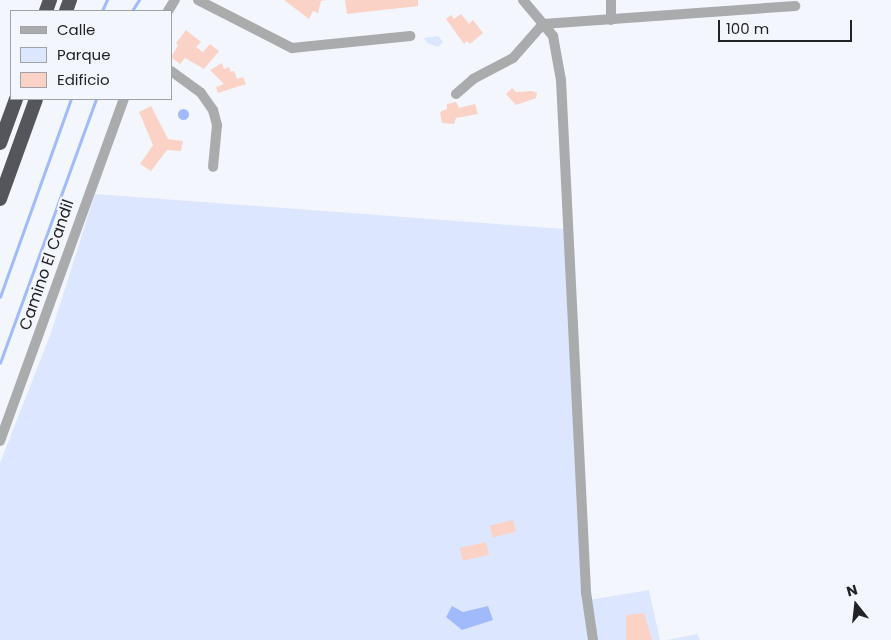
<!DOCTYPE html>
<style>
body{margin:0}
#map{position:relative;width:891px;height:640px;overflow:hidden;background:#f3f6fd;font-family:Poppins,sans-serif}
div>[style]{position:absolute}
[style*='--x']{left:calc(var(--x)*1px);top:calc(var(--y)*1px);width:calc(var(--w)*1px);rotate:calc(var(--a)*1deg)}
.green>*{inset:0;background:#dce6fe}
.water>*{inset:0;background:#a0bafc}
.round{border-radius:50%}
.stream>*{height:2.5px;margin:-1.25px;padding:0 1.25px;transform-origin:1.25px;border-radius:1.25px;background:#a0bafc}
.building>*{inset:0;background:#fbd2c6;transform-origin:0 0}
.minor>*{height:10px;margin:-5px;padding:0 5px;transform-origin:5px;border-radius:5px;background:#a9abad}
.highway>*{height:14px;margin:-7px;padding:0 7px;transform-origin:7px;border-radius:7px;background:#54565c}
span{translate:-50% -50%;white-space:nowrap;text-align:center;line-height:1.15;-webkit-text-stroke:4.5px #f3f6fd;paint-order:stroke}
.street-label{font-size:16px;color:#222326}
.legend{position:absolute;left:10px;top:10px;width:162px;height:90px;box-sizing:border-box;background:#f3f6fd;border:1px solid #9fa2a7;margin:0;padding:6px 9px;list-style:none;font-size:15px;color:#222326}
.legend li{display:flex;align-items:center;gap:10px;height:25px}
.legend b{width:25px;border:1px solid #9fa2a7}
.north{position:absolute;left:831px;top:580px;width:50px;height:50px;-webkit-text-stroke:4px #f3f6fd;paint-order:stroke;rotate:344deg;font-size:14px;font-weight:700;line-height:20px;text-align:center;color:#222326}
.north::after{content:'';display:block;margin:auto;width:18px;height:22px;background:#222326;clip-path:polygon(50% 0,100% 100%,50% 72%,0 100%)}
.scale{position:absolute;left:718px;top:20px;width:134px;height:22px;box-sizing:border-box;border:2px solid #222326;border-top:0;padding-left:6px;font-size:15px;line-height:18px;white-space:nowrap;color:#222326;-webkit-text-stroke:4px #f3f6fd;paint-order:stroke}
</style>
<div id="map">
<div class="green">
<i style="clip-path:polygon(438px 36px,443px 42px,438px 47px,427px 43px,424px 38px)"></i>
<i style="clip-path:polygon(95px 194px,564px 229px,583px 601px,649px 590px,660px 640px,0 640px,0 463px,51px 333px)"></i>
<i style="clip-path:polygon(697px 634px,700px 640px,667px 640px)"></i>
</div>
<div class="water">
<i class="round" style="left:177.5px;top:108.5px;width:11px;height:11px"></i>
<i style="clip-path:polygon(452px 606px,463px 612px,488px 606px,493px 620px,462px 630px,446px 617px)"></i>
</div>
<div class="stream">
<i style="--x:102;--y:11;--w:12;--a:-66"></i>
<i style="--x:132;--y:11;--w:13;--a:-58"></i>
<i style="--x:0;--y:297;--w:210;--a:-70.3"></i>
<i style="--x:0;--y:363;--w:281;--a:-70"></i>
</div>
<div class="building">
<i style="clip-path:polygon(284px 0,326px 0,321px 1px,318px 13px,313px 11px,309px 19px)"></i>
<i style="clip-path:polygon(345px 0,418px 0,418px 6px,347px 14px)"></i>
<i style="clip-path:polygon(461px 14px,469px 24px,473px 20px,483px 33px,470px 44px,467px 41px,464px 44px,446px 19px,451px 15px,454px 19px)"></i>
<i style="clip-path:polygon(186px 30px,201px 42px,196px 47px,203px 52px,210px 44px,219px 51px,204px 69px,185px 58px,180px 64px,171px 57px,178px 46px,176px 43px)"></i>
<i style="clip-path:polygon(222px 63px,224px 69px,229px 67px,231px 72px,234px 71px,237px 79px,243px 77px,246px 84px,218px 93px,216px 87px,224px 84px,210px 70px)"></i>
<i style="clip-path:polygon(512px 88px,516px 92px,532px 91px,537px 93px,536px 98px,516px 105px,506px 94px)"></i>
<i style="clip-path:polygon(456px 102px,459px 108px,475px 104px,478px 114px,456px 118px,454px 124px,442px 123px,440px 112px,447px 109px,447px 104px)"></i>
<i style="clip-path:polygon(151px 106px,168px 139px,183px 141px,181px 151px,167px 150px,151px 171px,140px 164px,153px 145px,139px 112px)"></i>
<i style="left:513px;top:520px;width:12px;height:24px;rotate:76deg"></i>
<i style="left:486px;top:542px;width:13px;height:27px;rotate:77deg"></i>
<i style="clip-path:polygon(644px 613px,652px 640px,626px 640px,626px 615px)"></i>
</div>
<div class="minor">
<i style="--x:198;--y:0;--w:106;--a:27.1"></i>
<i style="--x:292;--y:48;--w:119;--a:-5.8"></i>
<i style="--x:523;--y:0;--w:31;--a:50"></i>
<i style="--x:543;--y:24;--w:253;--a:-4.1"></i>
<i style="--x:611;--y:0;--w:20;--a:90"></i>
<i style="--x:168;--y:11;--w:13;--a:-58"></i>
<i style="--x:171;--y:71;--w:37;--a:36"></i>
<i style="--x:201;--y:93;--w:21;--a:55"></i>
<i style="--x:213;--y:110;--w:16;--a:75"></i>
<i style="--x:217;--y:125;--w:42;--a:95.4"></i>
<i style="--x:456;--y:94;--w:23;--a:-41"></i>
<i style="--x:473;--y:79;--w:45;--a:-27.7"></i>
<i style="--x:513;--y:58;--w:45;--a:-48.6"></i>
<i style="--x:543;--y:24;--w:16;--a:50"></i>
<i style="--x:553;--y:36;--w:45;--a:79.7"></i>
<i style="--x:561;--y:80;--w:513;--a:87.2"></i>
<i style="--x:586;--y:592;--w:49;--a:81.7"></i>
<i style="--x:0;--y:441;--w:364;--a:-70.1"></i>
</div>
<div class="highway">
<i style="--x:46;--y:11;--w:12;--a:-70"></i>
<i style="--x:66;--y:11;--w:12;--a:-70"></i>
<i style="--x:0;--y:143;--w:47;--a:-70"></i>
<i style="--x:0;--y:199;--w:106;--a:-70.2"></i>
</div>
<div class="street-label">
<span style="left:47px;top:265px;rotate:-71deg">Camino El Candil</span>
</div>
<ul class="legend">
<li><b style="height:6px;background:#a9abad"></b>Calle</li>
<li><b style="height:14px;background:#dce6fe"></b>Parque</li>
<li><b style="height:14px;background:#fbd2c6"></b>Edificio</li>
</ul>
<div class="north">N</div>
<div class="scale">100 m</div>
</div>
